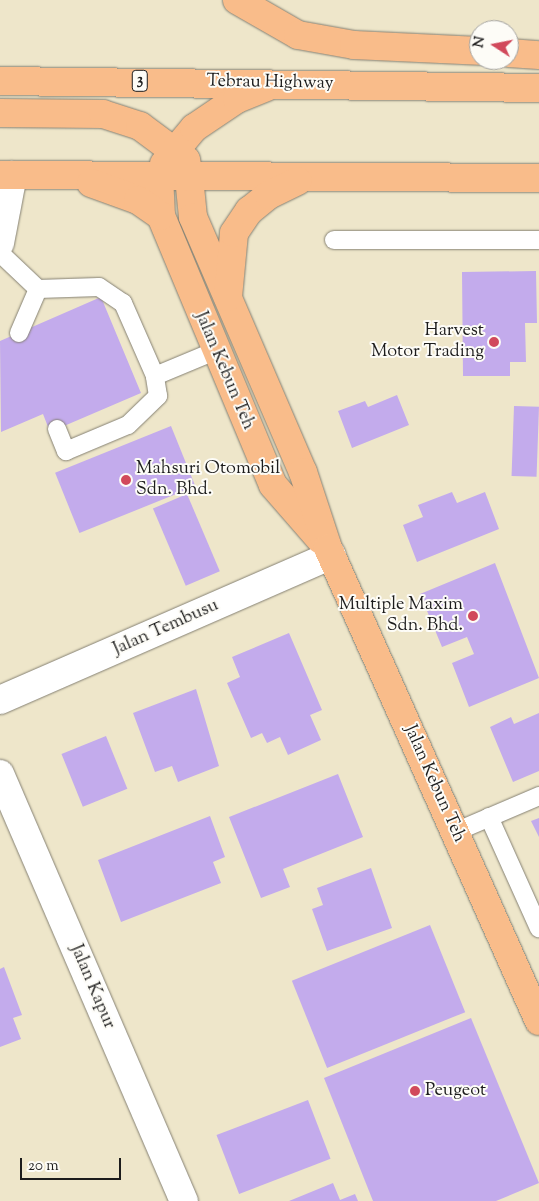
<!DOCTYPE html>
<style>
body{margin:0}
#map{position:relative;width:539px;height:1201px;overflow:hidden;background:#eee6ca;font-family:"Sorts Mill Goudy",serif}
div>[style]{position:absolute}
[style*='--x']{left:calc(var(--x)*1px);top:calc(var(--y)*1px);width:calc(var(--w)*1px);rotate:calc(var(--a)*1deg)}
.building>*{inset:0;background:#c3abec;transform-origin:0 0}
.roads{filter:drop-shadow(0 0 1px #858173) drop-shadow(0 0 1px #858173)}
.service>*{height:18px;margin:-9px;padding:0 9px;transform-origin:9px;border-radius:9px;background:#fff}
.minor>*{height:28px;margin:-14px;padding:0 14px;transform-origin:14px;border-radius:14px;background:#fff}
.primary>*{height:28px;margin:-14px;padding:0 14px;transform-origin:14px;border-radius:14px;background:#f9bc8a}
.trunk>*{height:28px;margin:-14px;padding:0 14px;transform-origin:14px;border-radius:14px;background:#f9bc8a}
.dots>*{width:14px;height:14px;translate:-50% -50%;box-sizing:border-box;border:2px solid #fdfcf7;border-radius:50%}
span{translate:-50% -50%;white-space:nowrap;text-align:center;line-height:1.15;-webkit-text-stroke:4px #fdfcf7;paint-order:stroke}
.shield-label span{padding:1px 4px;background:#fdfcf7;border:1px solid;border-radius:4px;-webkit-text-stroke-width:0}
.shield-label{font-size:16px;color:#1c1c1c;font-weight:700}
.street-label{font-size:18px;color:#1c1c1c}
.poi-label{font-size:18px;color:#1c1c1c}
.right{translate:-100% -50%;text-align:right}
.left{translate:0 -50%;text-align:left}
.north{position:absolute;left:469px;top:20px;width:50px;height:50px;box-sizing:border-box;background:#fdfcf7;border:1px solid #a3a29f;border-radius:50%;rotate:281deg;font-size:14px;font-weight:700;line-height:20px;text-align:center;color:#1c1c1c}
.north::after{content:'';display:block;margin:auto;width:18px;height:22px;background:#d1495b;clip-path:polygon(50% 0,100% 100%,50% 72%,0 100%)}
.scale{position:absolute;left:20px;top:1158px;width:101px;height:22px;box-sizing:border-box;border:2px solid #1c1c1c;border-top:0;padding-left:6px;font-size:15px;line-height:18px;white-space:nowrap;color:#1c1c1c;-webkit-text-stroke:4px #fdfcf7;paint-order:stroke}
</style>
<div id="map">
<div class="building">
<i style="clip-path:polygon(536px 271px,537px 323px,525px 323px,526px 362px,510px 362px,510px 376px,463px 376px,462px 272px)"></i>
<i style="clip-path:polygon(101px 297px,141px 393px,50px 432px,43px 414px,1px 432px,0 341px)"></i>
<i style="clip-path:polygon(397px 395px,409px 425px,352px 448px,338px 411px,365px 401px,368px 407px)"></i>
<i style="left:514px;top:406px;width:25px;height:70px;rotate:2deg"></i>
<i style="left:171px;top:426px;width:65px;height:125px;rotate:68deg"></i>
<i style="clip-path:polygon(452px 492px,457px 503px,485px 492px,499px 529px,417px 562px,403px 525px,423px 517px,418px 505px)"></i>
<i style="left:187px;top:494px;width:84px;height:37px;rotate:67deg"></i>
<i style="clip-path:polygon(495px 563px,539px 678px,469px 707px,452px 663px,474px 654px,467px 637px,442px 647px,420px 594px)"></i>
<i style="clip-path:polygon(289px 633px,322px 710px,310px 715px,321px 740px,288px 755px,280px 737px,267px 743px,262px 733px,251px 738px,227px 683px,240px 677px,232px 657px)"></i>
<i style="clip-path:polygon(196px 689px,219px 766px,178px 782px,172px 766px,155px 772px,133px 713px)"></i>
<i style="clip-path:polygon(539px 713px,539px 771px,513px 782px,490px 727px,511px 717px,514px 724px)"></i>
<i style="left:106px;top:736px;width:57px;height:48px;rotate:68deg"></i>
<i style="clip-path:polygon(338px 774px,363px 837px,283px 869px,290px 887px,261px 898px,229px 817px)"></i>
<i style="clip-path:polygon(210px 816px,225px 857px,213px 862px,221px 883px,121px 922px,98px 860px)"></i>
<i style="clip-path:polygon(539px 818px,539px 837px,531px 821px)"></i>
<i style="clip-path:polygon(371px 868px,392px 928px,327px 951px,312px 909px,323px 905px,317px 888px)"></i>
<i style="left:430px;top:925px;width:94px;height:149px;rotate:68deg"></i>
<i style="clip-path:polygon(4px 967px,22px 1015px,13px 1018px,21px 1039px,0 1047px,0 969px)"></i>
<i style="clip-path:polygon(471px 1018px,539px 1183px,496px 1201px,373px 1201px,324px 1078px)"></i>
<i style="left:308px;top:1100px;width:63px;height:98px;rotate:69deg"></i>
<i style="clip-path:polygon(333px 1183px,340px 1200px,355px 1194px,358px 1201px,289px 1201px)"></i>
</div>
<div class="roads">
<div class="service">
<i style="--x:334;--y:240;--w:205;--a:0"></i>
<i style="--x:0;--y:253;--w:52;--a:43.5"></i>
<i style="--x:38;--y:289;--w:61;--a:-1.9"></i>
<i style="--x:99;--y:287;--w:29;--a:34"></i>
<i style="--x:123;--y:303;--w:80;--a:66.3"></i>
<i style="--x:155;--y:376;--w:65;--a:-22.6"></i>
<i style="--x:19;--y:333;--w:48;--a:-66.6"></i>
<i style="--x:57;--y:429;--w:24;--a:68"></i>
<i style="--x:66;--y:451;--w:67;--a:-22.8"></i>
<i style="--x:128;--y:425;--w:42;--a:-44"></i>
<i style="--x:158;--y:396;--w:20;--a:-99"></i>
<i style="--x:489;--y:817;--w:122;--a:65.8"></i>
<i style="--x:455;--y:832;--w:91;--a:-23.2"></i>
</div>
<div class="minor">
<i style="--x:0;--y:243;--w:69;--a:-79.2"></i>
<i style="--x:0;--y:700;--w:362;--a:-23.6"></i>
<i style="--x:0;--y:774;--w:465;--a:66.7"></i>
</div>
<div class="primary">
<i style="--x:159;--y:176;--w:40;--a:87.1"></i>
<i style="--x:161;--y:216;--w:291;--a:67.4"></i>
<i style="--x:273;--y:485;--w:72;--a:49"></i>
<i style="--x:189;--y:177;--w:40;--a:84.3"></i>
<i style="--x:193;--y:217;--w:278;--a:66.7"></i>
<i style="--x:303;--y:472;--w:80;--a:71.8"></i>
<i style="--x:328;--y:548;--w:518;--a:65.96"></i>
</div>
<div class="trunk">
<i style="--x:237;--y:0;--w:70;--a:29.8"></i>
<i style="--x:298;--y:35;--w:57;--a:10.1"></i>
<i style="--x:354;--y:45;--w:125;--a:2.7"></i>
<i style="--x:509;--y:53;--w:30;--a:4"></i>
<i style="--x:0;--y:81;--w:539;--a:0.74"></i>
<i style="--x:0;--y:113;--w:103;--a:0.6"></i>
<i style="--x:103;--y:114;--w:39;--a:18"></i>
<i style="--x:140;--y:126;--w:57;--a:36.5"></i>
<i style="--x:186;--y:160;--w:17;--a:80"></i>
<i style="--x:164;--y:164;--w:47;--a:-50.2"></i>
<i style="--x:194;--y:128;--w:52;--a:-34"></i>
<i style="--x:237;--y:99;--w:32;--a:-22"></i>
<i style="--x:0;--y:175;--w:539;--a:0.32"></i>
<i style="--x:91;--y:183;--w:50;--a:19.9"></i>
<i style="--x:138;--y:200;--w:28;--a:35"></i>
<i style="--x:228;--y:297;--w:64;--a:-84.6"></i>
<i style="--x:234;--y:233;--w:27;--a:-56"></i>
<i style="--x:249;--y:211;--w:26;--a:-39"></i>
<i style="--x:269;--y:195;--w:32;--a:-26"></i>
</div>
</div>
<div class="dots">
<i style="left:494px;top:342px;background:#d1495b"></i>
<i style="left:126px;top:480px;background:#d1495b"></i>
<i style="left:473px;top:616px;background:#d1495b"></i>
<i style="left:415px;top:1091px;background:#d1495b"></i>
</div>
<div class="shield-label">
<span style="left:140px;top:81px">3</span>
</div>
<div class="street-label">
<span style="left:270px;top:83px;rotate:1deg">Tebrau Highway</span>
<span style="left:224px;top:371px;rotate:67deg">Jalan Kebun Teh</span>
<span style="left:166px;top:628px;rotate:-24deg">Jalan Tembusu</span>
<span style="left:434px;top:784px;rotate:66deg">Jalan Kebun Teh</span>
<span style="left:92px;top:987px;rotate:67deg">Jalan Kapur</span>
</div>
<div class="poi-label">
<span class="right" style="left:484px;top:342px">Harvest<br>Motor Trading</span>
<span class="left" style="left:136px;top:480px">Mahsuri Otomobil<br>Sdn. Bhd.</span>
<span class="right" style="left:463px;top:616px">Multiple Maxim<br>Sdn. Bhd.</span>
<span class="left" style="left:425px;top:1091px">Peugeot</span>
</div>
<div class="north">N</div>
<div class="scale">20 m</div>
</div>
